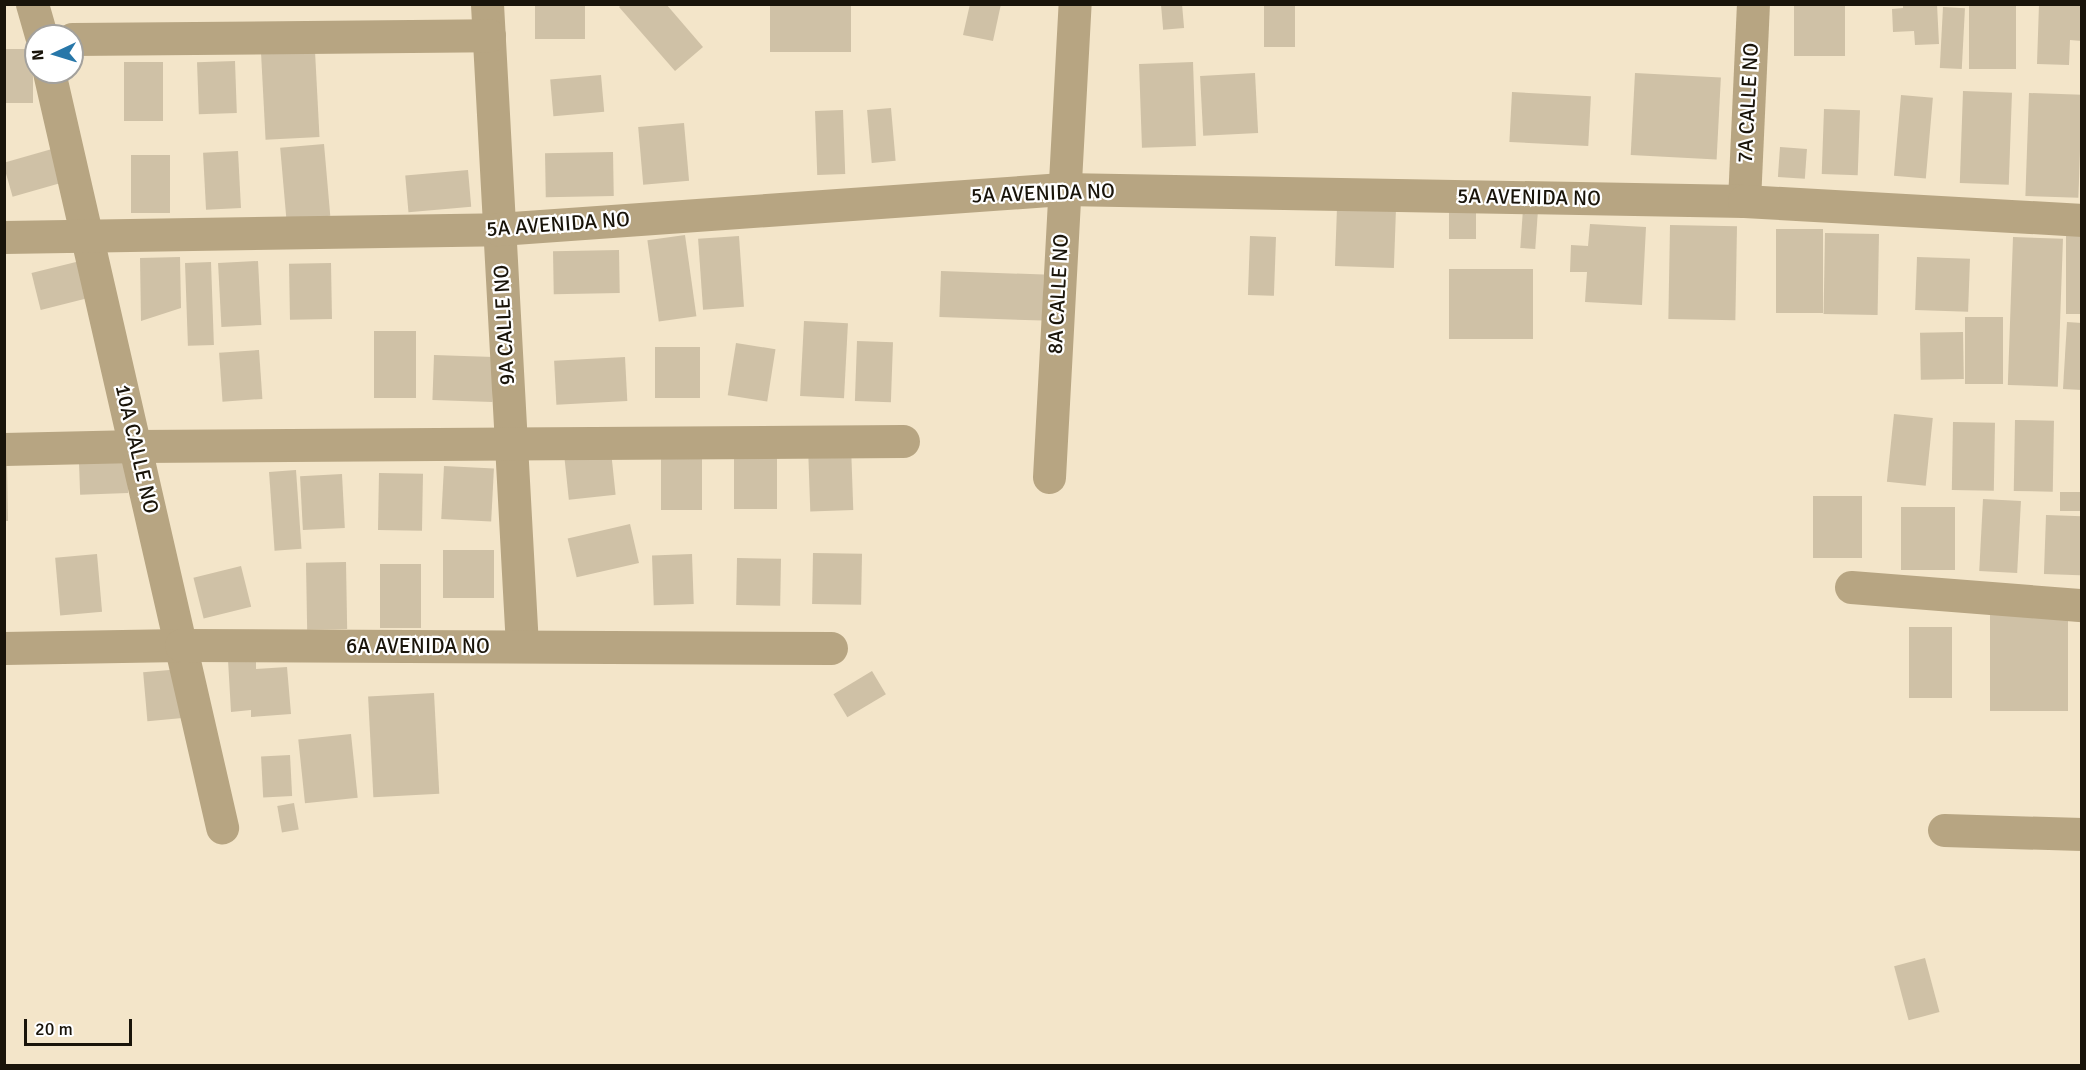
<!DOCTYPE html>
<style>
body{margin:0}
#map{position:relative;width:2086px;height:1070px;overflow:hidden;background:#f3e5c9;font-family:Signika,sans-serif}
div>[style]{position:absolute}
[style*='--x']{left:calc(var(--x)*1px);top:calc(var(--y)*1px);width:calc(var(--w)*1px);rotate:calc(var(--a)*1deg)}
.building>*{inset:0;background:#cfc1a6;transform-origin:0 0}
.minor>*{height:33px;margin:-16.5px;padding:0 16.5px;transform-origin:16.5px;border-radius:16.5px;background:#b7a582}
span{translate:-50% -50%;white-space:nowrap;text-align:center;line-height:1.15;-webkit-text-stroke:4.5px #fff;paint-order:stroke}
.street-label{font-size:21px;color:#19140a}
.frame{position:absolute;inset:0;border:6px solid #19140a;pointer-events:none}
.north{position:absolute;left:24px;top:24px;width:60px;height:60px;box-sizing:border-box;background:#fff;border:2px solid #a3a19d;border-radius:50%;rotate:266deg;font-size:16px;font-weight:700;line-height:24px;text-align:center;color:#19140a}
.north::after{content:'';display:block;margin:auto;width:21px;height:27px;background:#2777a9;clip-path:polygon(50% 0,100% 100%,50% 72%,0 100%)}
.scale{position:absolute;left:24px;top:1019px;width:108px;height:27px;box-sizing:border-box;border:3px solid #19140a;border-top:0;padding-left:8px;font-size:18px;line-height:21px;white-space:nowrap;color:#19140a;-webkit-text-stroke:4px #fff;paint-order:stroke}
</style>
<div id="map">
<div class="building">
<i style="left:535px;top:4px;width:50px;height:35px"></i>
<i style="clip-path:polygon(622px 4px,666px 4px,703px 47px,675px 71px,619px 7px)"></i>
<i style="left:770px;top:4px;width:81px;height:48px"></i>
<i style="clip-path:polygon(970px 4px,1001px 4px,993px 41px,963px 35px)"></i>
<i style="left:1182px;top:4px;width:24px;height:21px;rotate:85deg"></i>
<i style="left:1264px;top:4px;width:31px;height:43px"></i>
<i style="left:1794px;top:4px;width:51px;height:52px"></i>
<i style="clip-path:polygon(1903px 4px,1937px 4px,1939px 44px,1915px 45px,1914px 31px,1893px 32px,1892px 9px,1903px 8px)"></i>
<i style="left:1969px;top:4px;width:47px;height:65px"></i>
<i style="clip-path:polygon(2039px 4px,2082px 4px,2082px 41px,2070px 40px,2069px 65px,2037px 64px)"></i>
<i style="left:1943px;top:7px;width:22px;height:61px;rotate:3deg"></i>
<i style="left:4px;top:49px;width:29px;height:54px"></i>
<i style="left:315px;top:51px;width:86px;height:54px;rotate:87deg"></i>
<i style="left:235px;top:61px;width:52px;height:38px;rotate:88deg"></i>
<i style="left:124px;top:62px;width:39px;height:59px"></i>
<i style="left:1193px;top:62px;width:84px;height:54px;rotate:88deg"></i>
<i style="left:1255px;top:73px;width:60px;height:55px;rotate:87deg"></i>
<i style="left:1635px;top:73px;width:86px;height:82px;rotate:3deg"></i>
<i style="left:601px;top:75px;width:37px;height:51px;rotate:85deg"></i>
<i style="left:1963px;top:91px;width:49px;height:92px;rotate:2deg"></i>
<i style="left:1512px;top:92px;width:79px;height:50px;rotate:3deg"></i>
<i style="left:2029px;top:93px;width:53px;height:103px;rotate:2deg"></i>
<i style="left:1901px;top:95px;width:32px;height:81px;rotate:5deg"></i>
<i style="left:891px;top:108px;width:53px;height:24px;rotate:85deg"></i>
<i style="left:1824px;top:109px;width:36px;height:65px;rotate:2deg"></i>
<i style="left:843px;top:110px;width:64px;height:28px;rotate:88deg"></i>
<i style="left:684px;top:123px;width:58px;height:46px;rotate:85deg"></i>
<i style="left:324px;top:144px;width:72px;height:44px;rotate:85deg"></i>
<i style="left:1780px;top:147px;width:27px;height:30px;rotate:4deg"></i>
<i style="left:52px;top:149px;width:35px;height:51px;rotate:74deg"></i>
<i style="left:238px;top:151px;width:57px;height:35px;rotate:87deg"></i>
<i style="left:613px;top:152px;width:44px;height:68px;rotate:89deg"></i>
<i style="left:131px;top:155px;width:39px;height:58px"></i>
<i style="left:468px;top:170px;width:37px;height:63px;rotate:85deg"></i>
<i style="left:1337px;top:207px;width:59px;height:59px;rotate:2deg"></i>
<i style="left:1449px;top:209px;width:27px;height:30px"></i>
<i style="left:1523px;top:209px;width:15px;height:39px;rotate:4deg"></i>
<i style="clip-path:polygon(1590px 224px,1646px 227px,1642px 305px,1585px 302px,1587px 272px,1570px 272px,1571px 245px,1588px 246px)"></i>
<i style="left:1670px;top:225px;width:67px;height:94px;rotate:1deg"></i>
<i style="left:1776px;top:229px;width:47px;height:84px"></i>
<i style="left:1825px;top:233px;width:54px;height:81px;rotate:1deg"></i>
<i style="left:685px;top:235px;width:82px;height:38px;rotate:82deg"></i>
<i style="left:739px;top:236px;width:71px;height:41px;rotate:86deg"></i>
<i style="left:1250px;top:236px;width:26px;height:59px;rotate:2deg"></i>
<i style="left:2066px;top:236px;width:16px;height:78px"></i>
<i style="left:2013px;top:237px;width:50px;height:148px;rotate:2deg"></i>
<i style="left:619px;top:250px;width:43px;height:66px;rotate:89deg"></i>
<i style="clip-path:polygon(180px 257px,181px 308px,141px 321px,140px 258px)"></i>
<i style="left:1917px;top:257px;width:53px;height:53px;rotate:2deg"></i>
<i style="left:80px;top:261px;width:38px;height:50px;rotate:76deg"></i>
<i style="left:258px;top:261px;width:64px;height:40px;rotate:87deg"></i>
<i style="left:211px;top:262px;width:83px;height:26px;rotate:88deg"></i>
<i style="left:331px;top:263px;width:56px;height:42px;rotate:89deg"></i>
<i style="left:1449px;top:269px;width:84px;height:70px"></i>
<i style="left:941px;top:271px;width:103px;height:46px;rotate:2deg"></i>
<i style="left:1965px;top:317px;width:38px;height:67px"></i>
<i style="left:804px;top:321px;width:44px;height:75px;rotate:3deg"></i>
<i style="clip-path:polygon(2067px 322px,2082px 323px,2082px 390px,2063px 389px)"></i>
<i style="left:374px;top:331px;width:42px;height:67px"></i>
<i style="left:1963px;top:332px;width:47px;height:43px;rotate:89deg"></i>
<i style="left:857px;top:341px;width:36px;height:60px;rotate:2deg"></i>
<i style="left:736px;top:343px;width:40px;height:53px;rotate:9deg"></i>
<i style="left:655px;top:347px;width:45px;height:51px"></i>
<i style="left:259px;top:350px;width:49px;height:40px;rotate:86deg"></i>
<i style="left:434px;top:355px;width:60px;height:45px;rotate:2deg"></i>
<i style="left:625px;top:357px;width:44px;height:71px;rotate:87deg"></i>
<i style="left:1894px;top:414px;width:39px;height:68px;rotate:6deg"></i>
<i style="left:2015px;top:420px;width:39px;height:71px;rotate:1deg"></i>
<i style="left:1953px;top:422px;width:42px;height:68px;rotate:1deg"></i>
<i style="left:851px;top:445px;width:65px;height:43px;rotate:88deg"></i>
<i style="left:734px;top:447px;width:43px;height:62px"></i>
<i style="left:611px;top:451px;width:44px;height:47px;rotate:84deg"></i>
<i style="left:661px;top:454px;width:41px;height:56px"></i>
<i style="left:127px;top:461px;width:32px;height:48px;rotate:88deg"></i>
<i style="clip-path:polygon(4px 465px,7px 465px,8px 521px,4px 521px)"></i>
<i style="left:444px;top:466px;width:50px;height:53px;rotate:3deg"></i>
<i style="left:296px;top:470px;width:79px;height:27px;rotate:86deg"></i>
<i style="left:379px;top:473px;width:44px;height:57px;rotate:1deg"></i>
<i style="left:342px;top:474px;width:54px;height:42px;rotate:87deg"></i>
<i style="left:2060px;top:492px;width:22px;height:19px"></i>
<i style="left:1813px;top:496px;width:49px;height:62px"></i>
<i style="left:1983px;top:499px;width:38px;height:72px;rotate:3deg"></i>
<i style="left:1901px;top:507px;width:54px;height:63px"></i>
<i style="left:2046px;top:515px;width:36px;height:59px;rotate:2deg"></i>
<i style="left:630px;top:524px;width:40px;height:64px;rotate:77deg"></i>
<i style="left:443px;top:550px;width:51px;height:48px"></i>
<i style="left:813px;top:553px;width:49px;height:51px;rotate:1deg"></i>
<i style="left:97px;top:554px;width:58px;height:42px;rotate:85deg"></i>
<i style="left:692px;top:554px;width:50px;height:40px;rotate:88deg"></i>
<i style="left:737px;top:558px;width:44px;height:47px;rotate:1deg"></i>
<i style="left:346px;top:562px;width:67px;height:40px;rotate:89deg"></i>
<i style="left:380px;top:564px;width:41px;height:64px"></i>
<i style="left:241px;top:566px;width:42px;height:49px;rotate:76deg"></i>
<i style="left:1990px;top:614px;width:78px;height:97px"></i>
<i style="left:1909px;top:627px;width:43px;height:71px"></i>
<i style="clip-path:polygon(256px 658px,256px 669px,287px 667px,291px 714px,251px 717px,251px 710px,231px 712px,228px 660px)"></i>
<i style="left:181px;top:669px;width:49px;height:38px;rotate:85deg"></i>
<i style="left:872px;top:671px;width:27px;height:45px;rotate:59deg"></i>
<i style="left:434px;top:693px;width:101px;height:66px;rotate:87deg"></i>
<i style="left:351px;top:734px;width:64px;height:53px;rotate:84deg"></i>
<i style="left:290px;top:755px;width:41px;height:29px;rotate:87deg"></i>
<i style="left:294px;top:803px;width:27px;height:17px;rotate:80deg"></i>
<i style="left:1925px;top:958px;width:56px;height:32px;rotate:75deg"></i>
</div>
<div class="minor">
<i style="--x:32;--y:4;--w:33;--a:74"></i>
<i style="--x:487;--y:4;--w:643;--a:86.88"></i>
<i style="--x:72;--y:39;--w:417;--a:-0.5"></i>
<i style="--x:49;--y:72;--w:775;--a:77.09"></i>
<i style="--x:1744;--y:201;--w:197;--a:-87.4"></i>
<i style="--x:4;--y:237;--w:495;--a:-0.9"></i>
<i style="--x:499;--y:229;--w:565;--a:-4.06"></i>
<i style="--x:1063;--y:189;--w:681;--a:1.01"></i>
<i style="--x:1744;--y:201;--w:339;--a:3.2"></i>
<i style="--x:4;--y:449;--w:133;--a:-1.3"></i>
<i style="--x:137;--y:446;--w:766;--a:-0.37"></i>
<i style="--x:1049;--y:477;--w:474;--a:-86.9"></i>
<i style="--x:1851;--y:587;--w:232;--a:4.5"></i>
<i style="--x:4;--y:648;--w:177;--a:-1"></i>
<i style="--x:181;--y:645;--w:650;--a:0.26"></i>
<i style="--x:1944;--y:830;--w:138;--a:1.7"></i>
</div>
<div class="street-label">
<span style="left:1748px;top:103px;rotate:-87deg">7A CALLE NO</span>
<span style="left:1043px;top:193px;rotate:-2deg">5A AVENIDA NO</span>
<span style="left:1529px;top:197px;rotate:1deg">5A AVENIDA NO</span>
<span style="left:558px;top:224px;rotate:-4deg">5A AVENIDA NO</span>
<span style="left:1058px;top:294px;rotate:-87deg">8A CALLE NO</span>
<span style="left:504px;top:325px;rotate:-93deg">9A CALLE NO</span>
<span style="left:137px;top:449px;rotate:77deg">10A CALLE NO</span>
<span style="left:418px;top:646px">6A AVENIDA NO</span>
</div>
<div class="frame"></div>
<div class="north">N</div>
<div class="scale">20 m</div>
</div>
